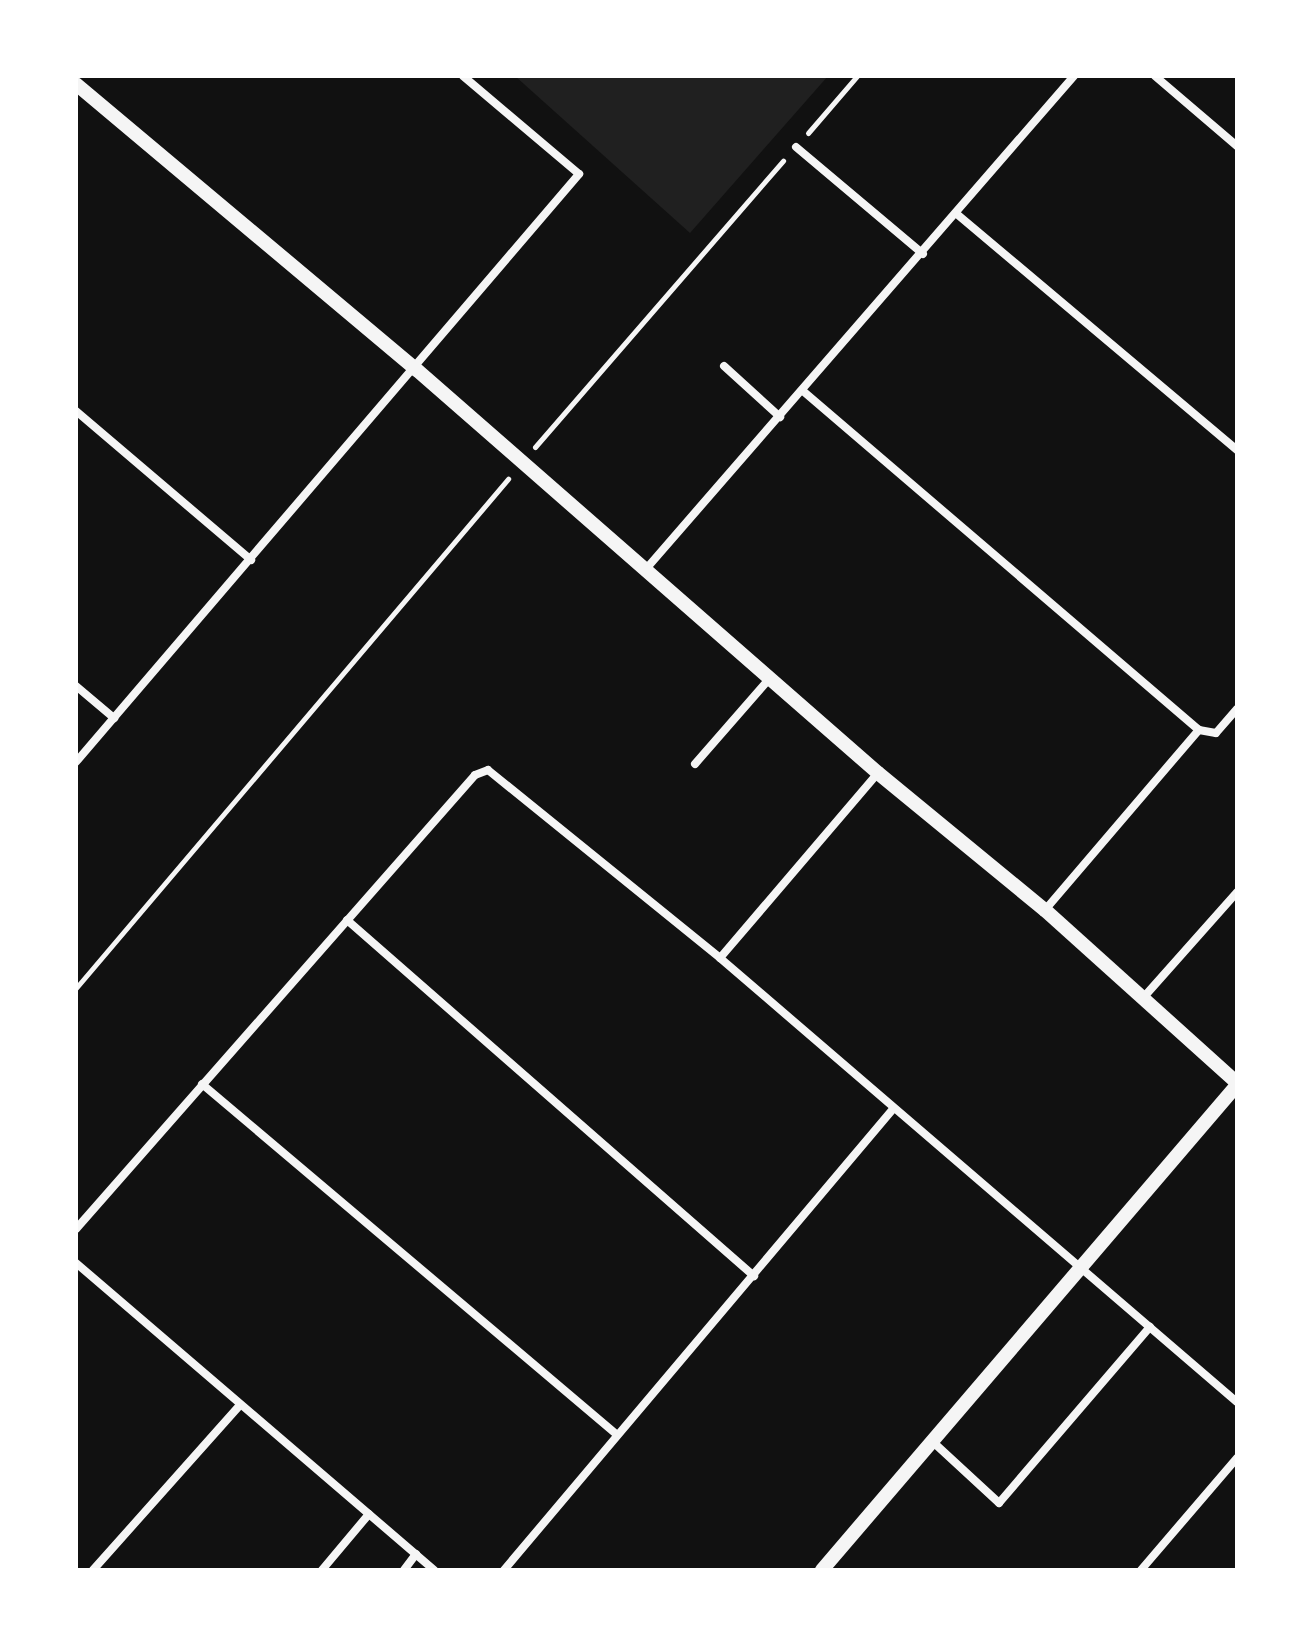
<!DOCTYPE html>
<style>
body{margin:0}
#map{position:relative;width:1313px;height:1646px;overflow:hidden;background:#111;font-family:"Public Sans",sans-serif}
div>[style]{position:absolute}
[style*='--x']{left:calc(var(--x)*1px);top:calc(var(--y)*1px);width:calc(var(--w)*1px);rotate:calc(var(--a)*1deg)}
.green>*{inset:0;background:#202020}
.path>*{height:5px;margin:-2.5px;padding:0 2.5px;transform-origin:2.5px;border-radius:2.5px;background:#f5f5f5}
.minor>*{height:8px;margin:-4px;padding:0 4px;transform-origin:4px;border-radius:4px;background:#f5f5f5}
.tertiary>*{height:14px;margin:-7px;padding:0 7px;transform-origin:7px;border-radius:7px;background:#f5f5f5}
span{translate:-50% -50%;white-space:nowrap;text-align:center;line-height:1.15;-webkit-text-stroke:7px #fff;paint-order:stroke}
.frame{position:absolute;inset:0;border:78px solid #fff;pointer-events:none}
</style>
<div id="map">
<div class="green">
<i style="clip-path:polygon(515px 76px,828px 76px,690px 233px)"></i>
</div>
<div class="path">
<i style="--x:808;--y:133;--w:75;--a:-49.3"></i>
<i style="--x:535;--y:447;--w:379;--a:-49.1"></i>
<i style="--x:76;--y:988;--w:668;--a:-49.68"></i>
</div>
<div class="minor">
<i style="--x:1155;--y:76;--w:108;--a:40.5"></i>
<i style="--x:796;--y:147;--w:166;--a:40.1"></i>
<i style="--x:958;--y:215;--w:365;--a:40.1"></i>
<i style="--x:724;--y:366;--w:76;--a:42.3"></i>
<i style="--x:803;--y:391;--w:521;--a:40.57"></i>
<i style="--x:1199;--y:730;--w:17;--a:10"></i>
<i style="--x:1216;--y:733;--w:32;--a:-49"></i>
<i style="--x:76;--y:411;--w:230;--a:40.4"></i>
<i style="--x:646;--y:569;--w:653;--a:-49.04"></i>
<i style="--x:76;--y:686;--w:50;--a:40.1"></i>
<i style="--x:76;--y:762;--w:774;--a:-49.45"></i>
<i style="--x:579;--y:174;--w:152;--a:-139.8"></i>
<i style="--x:695;--y:764;--w:114;--a:-48.9"></i>
<i style="--x:1045;--y:910;--w:237;--a:-49.5"></i>
<i style="--x:347;--y:920;--w:541;--a:41.18"></i>
<i style="--x:720;--y:958;--w:243;--a:-49.5"></i>
<i style="--x:1143;--y:998;--w:142;--a:-48.4"></i>
<i style="--x:202;--y:1084;--w:541;--a:40.2"></i>
<i style="--x:76;--y:1229;--w:604;--a:-48.69"></i>
<i style="--x:475;--y:775;--w:14;--a:-21"></i>
<i style="--x:488;--y:770;--w:299;--a:39"></i>
<i style="--x:720;--y:958;--w:681;--a:40.66"></i>
<i style="--x:76;--y:1263;--w:472;--a:40.6"></i>
<i style="--x:933;--y:1442;--w:90;--a:42.7"></i>
<i style="--x:999;--y:1503;--w:232;--a:-49.4"></i>
<i style="--x:93;--y:1570;--w:218;--a:-48.3"></i>
<i style="--x:322;--y:1570;--w:73;--a:-50"></i>
<i style="--x:404;--y:1570;--w:20;--a:-53"></i>
<i style="--x:504;--y:1570;--w:603;--a:-49.84"></i>
<i style="--x:1141;--y:1570;--w:148;--a:-49.4"></i>
</div>
<div class="tertiary">
<i style="--x:76;--y:84;--w:445;--a:40"></i>
<i style="--x:417;--y:370;--w:612;--a:41.16"></i>
<i style="--x:878;--y:773;--w:216;--a:39.4"></i>
<i style="--x:1045;--y:910;--w:258;--a:42"></i>
<i style="--x:822;--y:1570;--w:638;--a:-49.45"></i>
</div>
<div class="frame"></div>
</div>
